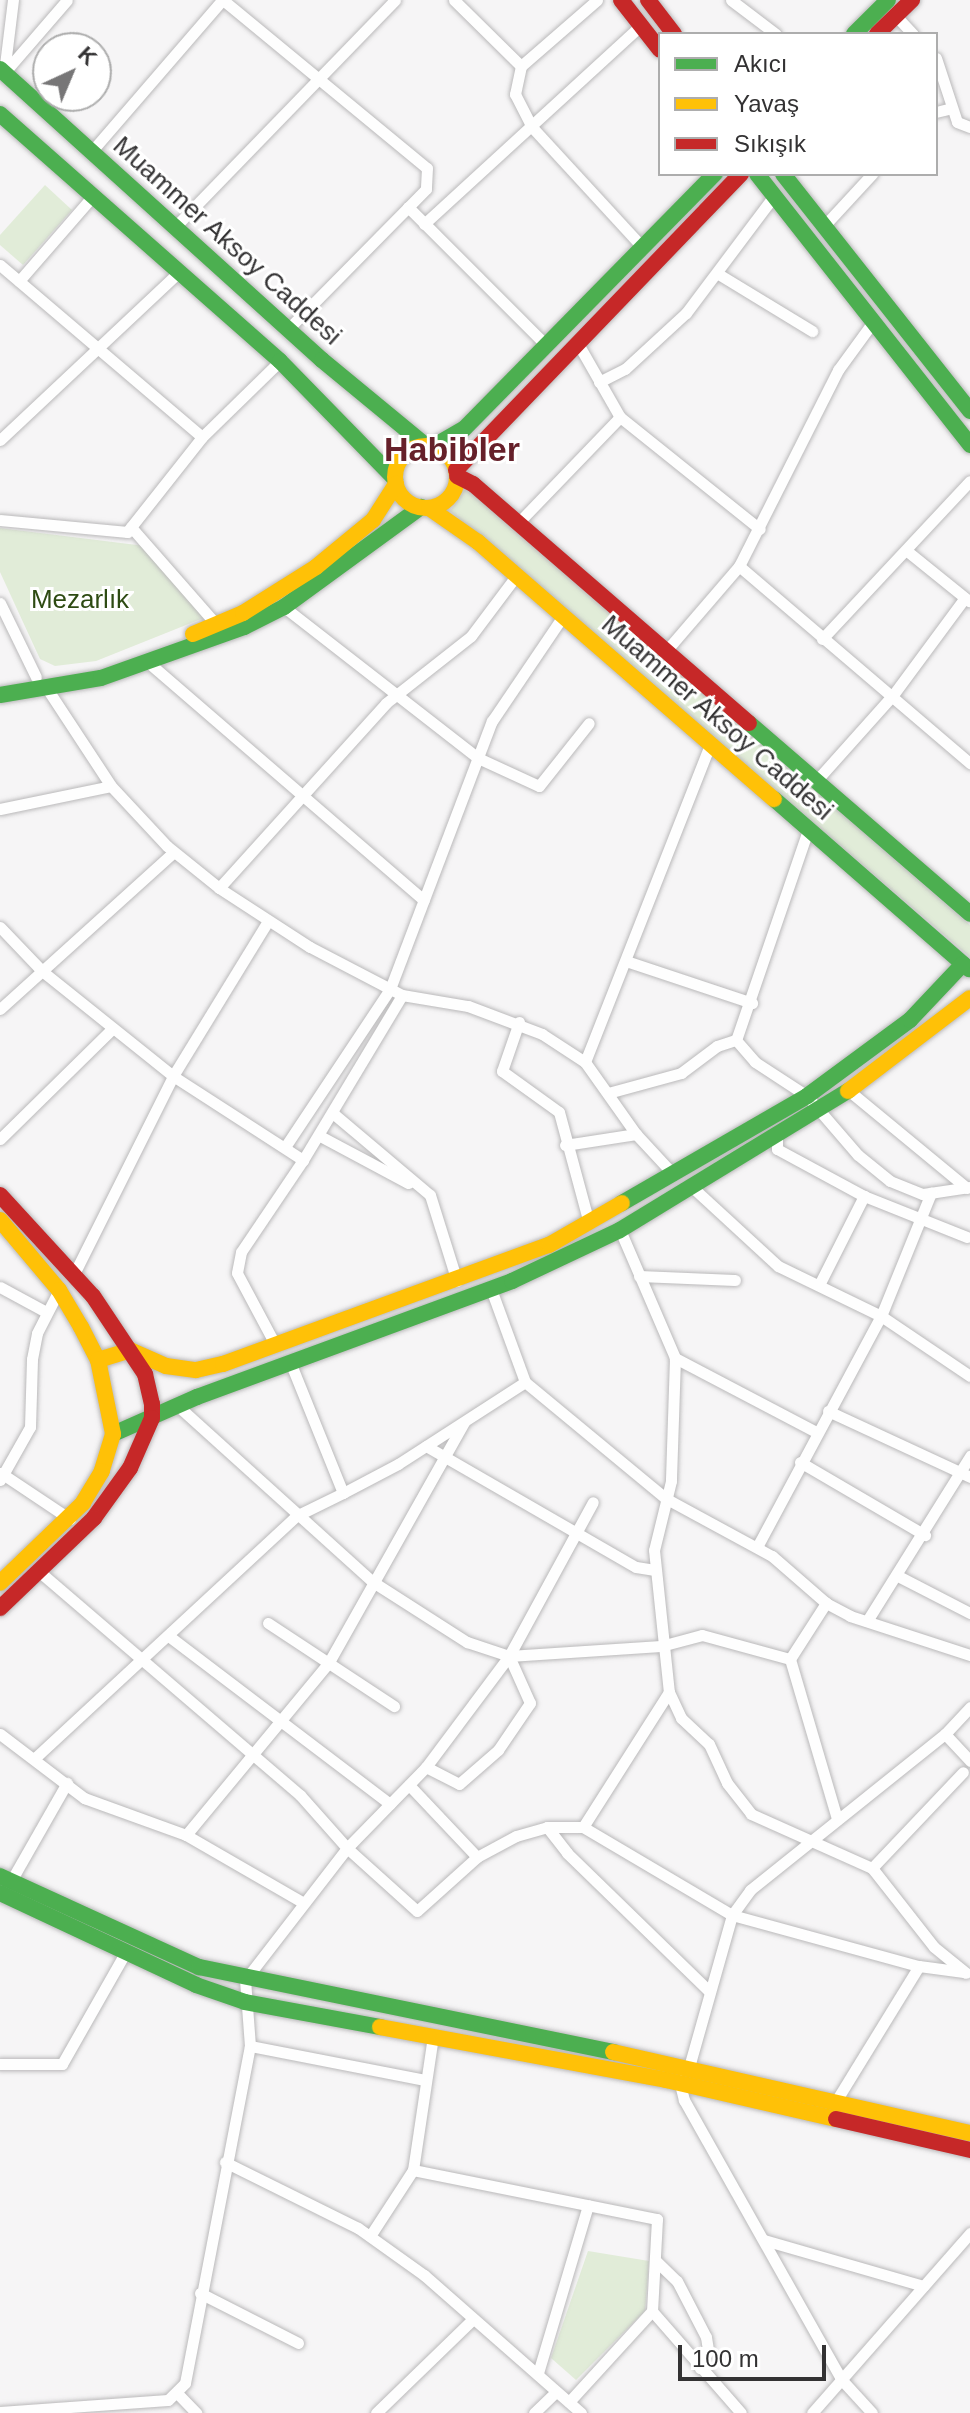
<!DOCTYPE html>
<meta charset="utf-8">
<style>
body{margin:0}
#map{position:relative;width:970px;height:2413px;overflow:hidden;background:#f6f5f6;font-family:Helvetica,sans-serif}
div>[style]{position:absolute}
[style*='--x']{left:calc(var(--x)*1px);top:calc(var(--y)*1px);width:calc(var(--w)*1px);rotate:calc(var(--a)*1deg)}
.green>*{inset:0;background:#e1ecd8}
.roads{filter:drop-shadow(0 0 2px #bab9ba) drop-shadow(0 0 2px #bab9ba)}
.street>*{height:11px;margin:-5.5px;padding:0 5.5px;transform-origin:5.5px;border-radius:5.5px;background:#fefefe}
.fast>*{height:16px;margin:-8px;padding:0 8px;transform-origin:8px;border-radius:8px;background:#4caf50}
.slow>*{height:16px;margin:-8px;padding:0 8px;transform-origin:8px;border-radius:8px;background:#ffc107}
.slow>.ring{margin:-8px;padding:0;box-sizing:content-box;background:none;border:16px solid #ffc107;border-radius:50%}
.jam>*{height:16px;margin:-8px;padding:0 8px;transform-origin:8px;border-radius:8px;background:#c62828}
span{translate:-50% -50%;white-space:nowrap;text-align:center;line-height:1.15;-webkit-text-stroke:6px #fff;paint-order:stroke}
.street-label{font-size:26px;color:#333233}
.park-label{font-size:26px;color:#2e4b13}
.district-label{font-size:34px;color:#66202a;font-weight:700}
.legend{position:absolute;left:658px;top:32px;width:280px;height:144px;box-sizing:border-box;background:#fff;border:2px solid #adadad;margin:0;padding:10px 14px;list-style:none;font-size:24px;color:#333233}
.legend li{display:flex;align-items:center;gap:16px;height:40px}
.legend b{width:40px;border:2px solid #adadad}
.north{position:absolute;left:32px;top:32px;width:80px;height:80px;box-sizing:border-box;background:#fff;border:2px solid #adadad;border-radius:50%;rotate:44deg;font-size:22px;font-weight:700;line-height:32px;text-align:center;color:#333233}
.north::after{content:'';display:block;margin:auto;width:28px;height:36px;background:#777677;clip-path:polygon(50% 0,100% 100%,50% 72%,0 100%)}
.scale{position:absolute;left:678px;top:2345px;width:148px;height:36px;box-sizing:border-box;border:4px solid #333233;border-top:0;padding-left:10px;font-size:24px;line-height:28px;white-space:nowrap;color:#333233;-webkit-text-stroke:6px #fff;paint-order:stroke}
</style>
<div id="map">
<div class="green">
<i style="clip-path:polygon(45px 185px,72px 210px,23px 265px,0 245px,0 235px)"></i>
<i style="clip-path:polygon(466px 488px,970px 925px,970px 957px,450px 511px)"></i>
<i style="clip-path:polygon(0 528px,145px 546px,206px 617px,96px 661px,55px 666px,40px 659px,0 572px)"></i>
<i style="clip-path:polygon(588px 2251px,649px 2261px,645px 2311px,576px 2380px,551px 2358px)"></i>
</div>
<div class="roads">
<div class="street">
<i style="--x:223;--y:0;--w:264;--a:39.5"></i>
<i style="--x:427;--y:168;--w:21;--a:93"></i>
<i style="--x:426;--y:189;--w:197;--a:134.6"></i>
<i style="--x:454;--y:0;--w:94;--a:44.6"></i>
<i style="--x:597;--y:0;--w:101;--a:139"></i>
<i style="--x:521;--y:66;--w:29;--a:102"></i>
<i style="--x:515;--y:94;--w:36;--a:63"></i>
<i style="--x:531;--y:126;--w:166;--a:47.4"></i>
<i style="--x:731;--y:0;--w:56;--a:37.1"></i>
<i style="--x:896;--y:16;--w:25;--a:47"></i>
<i style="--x:936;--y:58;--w:67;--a:71.8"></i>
<i style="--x:957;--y:122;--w:14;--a:21"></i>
<i style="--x:4;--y:73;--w:96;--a:-49.2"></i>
<i style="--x:4;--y:73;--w:74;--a:-83"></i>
<i style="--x:936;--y:112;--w:16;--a:-14"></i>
<i style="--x:91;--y:152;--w:201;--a:-49.2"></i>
<i style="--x:408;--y:207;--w:197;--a:45"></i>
<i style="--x:424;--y:224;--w:294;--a:-42.5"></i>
<i style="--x:824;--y:226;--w:71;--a:-47.3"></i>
<i style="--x:175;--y:227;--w:316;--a:-45.9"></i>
<i style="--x:0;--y:265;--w:265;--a:40.4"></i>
<i style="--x:720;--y:275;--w:108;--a:31.3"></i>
<i style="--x:19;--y:281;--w:113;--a:-49"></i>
<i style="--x:577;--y:342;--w:86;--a:60.2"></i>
<i style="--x:620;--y:417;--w:179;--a:38.7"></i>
<i style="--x:599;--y:382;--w:29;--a:-27"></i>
<i style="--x:625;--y:369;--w:83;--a:-42.6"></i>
<i style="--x:686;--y:313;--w:146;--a:-53.1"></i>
<i style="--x:0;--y:440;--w:245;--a:-43.2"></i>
<i style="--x:0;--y:520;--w:128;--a:5.4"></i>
<i style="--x:127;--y:532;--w:121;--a:-51.7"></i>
<i style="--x:202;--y:437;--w:109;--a:-44.3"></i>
<i style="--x:518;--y:523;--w:147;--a:-46.1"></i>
<i style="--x:131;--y:527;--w:129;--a:48.8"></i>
<i style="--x:907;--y:551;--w:80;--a:38.9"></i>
<i style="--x:739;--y:566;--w:304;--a:40.5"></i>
<i style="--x:0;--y:603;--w:82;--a:64.1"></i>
<i style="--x:284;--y:607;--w:246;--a:37.9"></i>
<i style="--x:478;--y:758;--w:67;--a:24.7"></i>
<i style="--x:539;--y:786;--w:80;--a:-51.6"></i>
<i style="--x:822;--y:639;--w:216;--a:-46.9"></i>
<i style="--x:666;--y:651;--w:112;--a:-49.3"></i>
<i style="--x:739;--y:566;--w:220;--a:-63.2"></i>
<i style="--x:838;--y:370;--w:59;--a:-53.9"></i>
<i style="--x:149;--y:663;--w:363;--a:40.8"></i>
<i style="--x:46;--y:687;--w:118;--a:56.7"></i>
<i style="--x:111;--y:786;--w:82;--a:47"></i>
<i style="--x:167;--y:846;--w:67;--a:38.9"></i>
<i style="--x:219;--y:888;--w:108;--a:33"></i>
<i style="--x:310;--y:947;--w:104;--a:27.6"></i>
<i style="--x:402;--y:995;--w:67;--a:9.5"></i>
<i style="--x:468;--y:1006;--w:79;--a:20.7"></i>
<i style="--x:542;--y:1034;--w:51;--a:33.1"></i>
<i style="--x:585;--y:1062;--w:88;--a:54.7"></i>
<i style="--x:636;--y:1134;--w:54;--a:47.2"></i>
<i style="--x:816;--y:781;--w:115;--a:-48.2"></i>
<i style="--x:893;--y:695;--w:119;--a:-53.5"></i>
<i style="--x:0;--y:809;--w:113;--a:-11.7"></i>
<i style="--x:808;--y:830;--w:222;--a:108.9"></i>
<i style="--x:736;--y:1040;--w:29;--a:49"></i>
<i style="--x:755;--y:1062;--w:62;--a:33.2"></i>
<i style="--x:807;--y:1096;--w:78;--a:49.2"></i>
<i style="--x:858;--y:1155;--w:41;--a:39.1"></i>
<i style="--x:890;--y:1181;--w:35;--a:22"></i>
<i style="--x:923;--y:1194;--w:48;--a:-8.5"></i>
<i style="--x:219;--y:888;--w:249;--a:-47.9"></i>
<i style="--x:386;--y:703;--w:108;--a:-38.2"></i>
<i style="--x:471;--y:636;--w:75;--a:-53.1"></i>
<i style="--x:0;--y:927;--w:61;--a:46.3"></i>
<i style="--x:42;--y:971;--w:168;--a:38.7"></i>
<i style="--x:173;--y:1076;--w:155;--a:32.9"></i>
<i style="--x:303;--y:1160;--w:111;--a:124"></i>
<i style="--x:241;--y:1252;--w:21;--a:101"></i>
<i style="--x:237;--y:1273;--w:83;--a:61.9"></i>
<i style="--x:626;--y:961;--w:133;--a:18.4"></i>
<i style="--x:0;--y:1009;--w:234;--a:-42.1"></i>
<i style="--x:519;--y:1022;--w:52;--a:109.1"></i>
<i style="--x:502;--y:1071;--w:70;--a:35.7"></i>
<i style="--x:559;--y:1112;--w:115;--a:74.9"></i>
<i style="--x:585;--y:1062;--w:342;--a:-68.5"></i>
<i style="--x:848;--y:1090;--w:154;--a:39.5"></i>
<i style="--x:608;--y:1093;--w:76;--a:-15.3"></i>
<i style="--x:681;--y:1073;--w:45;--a:-36.9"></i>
<i style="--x:717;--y:1046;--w:20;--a:-18"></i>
<i style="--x:335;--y:1115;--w:124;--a:40.1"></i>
<i style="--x:430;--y:1195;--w:90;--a:72.6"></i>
<i style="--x:777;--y:1132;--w:17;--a:90"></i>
<i style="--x:777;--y:1149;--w:99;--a:28.4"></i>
<i style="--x:864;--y:1196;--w:111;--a:21.7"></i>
<i style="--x:320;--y:1136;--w:100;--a:28.1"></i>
<i style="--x:0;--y:1139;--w:158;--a:-44.5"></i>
<i style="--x:565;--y:1145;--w:72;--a:-8.8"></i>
<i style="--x:285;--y:1147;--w:190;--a:-56.4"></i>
<i style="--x:390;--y:989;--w:287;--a:-69.2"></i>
<i style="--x:492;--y:721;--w:127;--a:-55.9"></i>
<i style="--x:303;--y:1160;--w:192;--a:-59"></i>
<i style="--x:691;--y:1186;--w:118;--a:42.6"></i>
<i style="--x:778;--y:1266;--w:114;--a:25.9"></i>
<i style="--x:881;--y:1316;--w:107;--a:34"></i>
<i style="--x:620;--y:1230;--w:139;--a:66.7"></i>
<i style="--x:675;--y:1358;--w:123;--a:91.9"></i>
<i style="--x:671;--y:1481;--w:71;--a:103.8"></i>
<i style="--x:654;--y:1550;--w:143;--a:84"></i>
<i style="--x:669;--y:1692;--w:29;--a:65"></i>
<i style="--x:681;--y:1718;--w:38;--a:43"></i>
<i style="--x:709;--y:1744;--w:43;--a:65.2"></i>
<i style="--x:727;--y:1783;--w:39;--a:52"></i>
<i style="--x:751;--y:1814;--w:133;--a:24.1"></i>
<i style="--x:872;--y:1868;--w:100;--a:51.9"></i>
<i style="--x:934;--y:1947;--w:41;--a:39.1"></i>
<i style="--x:74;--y:1274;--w:221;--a:-63.4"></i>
<i style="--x:173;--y:1076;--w:182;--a:-58.5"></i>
<i style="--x:639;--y:1276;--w:96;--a:2.4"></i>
<i style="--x:819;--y:1285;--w:100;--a:-63.2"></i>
<i style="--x:0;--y:1287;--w:52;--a:28.5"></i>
<i style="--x:491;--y:1289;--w:99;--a:69.9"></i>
<i style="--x:525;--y:1382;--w:182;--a:39.6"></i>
<i style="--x:665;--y:1498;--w:122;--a:28.5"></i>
<i style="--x:772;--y:1556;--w:72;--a:41"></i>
<i style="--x:826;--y:1603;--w:27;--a:28"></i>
<i style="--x:850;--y:1616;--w:126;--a:18"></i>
<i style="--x:675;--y:1358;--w:159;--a:27.7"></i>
<i style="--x:178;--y:1406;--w:263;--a:42.1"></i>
<i style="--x:373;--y:1582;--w:112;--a:32.6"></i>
<i style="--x:467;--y:1642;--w:44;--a:18.4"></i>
<i style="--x:509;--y:1656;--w:175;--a:-61.4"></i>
<i style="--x:828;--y:1411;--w:157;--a:24.9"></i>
<i style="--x:426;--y:1446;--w:242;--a:30"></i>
<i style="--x:636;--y:1567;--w:19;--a:9"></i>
<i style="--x:800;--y:1462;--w:145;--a:30.3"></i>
<i style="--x:1;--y:1473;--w:83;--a:33.7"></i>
<i style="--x:0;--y:1480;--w:61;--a:-60.5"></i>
<i style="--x:30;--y:1427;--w:68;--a:-88.3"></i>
<i style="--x:32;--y:1359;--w:26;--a:-79"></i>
<i style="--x:37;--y:1333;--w:48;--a:-62.9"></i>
<i style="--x:343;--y:1493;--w:62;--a:-27.8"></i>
<i style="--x:398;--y:1464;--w:151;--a:-32.8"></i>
<i style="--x:757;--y:1547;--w:262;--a:-61.8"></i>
<i style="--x:881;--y:1316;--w:133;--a:-67.9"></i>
<i style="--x:898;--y:1576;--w:81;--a:27.2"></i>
<i style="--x:867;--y:1621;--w:195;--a:-58"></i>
<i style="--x:268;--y:1623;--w:151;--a:33.4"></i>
<i style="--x:170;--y:1637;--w:276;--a:37.2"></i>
<i style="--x:509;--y:1656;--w:139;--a:126.8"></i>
<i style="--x:426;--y:1767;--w:113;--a:134.3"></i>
<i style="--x:347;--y:1848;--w:94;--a:42"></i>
<i style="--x:417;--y:1911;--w:81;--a:-42"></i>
<i style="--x:477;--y:1857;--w:44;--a:-28.3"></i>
<i style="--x:516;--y:1836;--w:32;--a:-16"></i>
<i style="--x:547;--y:1827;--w:36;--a:0"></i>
<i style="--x:583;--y:1827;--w:173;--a:30.6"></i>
<i style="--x:732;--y:1915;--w:194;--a:15.3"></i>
<i style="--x:919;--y:1966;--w:45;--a:7.6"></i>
<i style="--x:509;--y:1656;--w:152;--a:-3.8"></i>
<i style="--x:661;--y:1646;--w:42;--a:-15"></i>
<i style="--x:702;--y:1635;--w:91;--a:15.3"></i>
<i style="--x:790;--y:1659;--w:67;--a:-57.3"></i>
<i style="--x:790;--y:1659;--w:167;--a:73.6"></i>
<i style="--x:0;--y:1734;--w:106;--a:37.3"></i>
<i style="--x:84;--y:1798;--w:109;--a:19.9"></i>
<i style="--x:186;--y:1835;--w:134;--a:30"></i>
<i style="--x:945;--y:1734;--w:37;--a:47"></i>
<i style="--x:36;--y:1757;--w:355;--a:-42.8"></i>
<i style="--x:296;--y:1516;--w:52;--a:-26.1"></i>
<i style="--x:343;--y:1493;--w:141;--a:-112"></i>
<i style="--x:426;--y:1767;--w:37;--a:27"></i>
<i style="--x:459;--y:1784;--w:52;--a:-41.1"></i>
<i style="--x:498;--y:1750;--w:57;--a:-55.8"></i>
<i style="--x:530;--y:1703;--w:51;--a:-114.1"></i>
<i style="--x:409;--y:1785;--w:99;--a:46.6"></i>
<i style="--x:547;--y:1827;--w:33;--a:52"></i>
<i style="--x:567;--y:1853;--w:199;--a:44.2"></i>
<i style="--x:583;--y:1827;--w:160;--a:-57.5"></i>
<i style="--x:186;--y:1835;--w:224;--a:-50.4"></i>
<i style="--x:329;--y:1662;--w:275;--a:-60.6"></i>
<i style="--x:872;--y:1868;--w:132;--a:-46.5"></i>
<i style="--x:11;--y:1881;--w:113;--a:-60.3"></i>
<i style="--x:250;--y:2046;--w:178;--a:11"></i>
<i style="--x:0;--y:2064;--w:62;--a:0"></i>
<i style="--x:62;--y:2064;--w:128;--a:-60.4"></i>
<i style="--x:689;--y:2067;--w:158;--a:-74.2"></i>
<i style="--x:732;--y:1915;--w:31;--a:-54"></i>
<i style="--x:750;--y:1890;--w:250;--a:-38.7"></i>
<i style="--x:945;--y:1734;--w:37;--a:-47"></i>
<i style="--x:679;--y:2080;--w:21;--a:76"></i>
<i style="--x:684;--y:2100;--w:320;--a:60.6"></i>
<i style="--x:841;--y:2379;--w:46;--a:47.6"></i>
<i style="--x:836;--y:2101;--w:158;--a:-58.4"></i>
<i style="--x:225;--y:2162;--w:148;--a:26.4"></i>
<i style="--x:358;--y:2228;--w:81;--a:35.5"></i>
<i style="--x:424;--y:2275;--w:209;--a:41.3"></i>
<i style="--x:413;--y:2170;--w:249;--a:11.4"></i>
<i style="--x:657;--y:2219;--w:92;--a:93.1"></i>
<i style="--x:652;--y:2311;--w:123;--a:132.4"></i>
<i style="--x:370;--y:2236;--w:79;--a:-56.9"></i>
<i style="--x:413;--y:2170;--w:135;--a:-81.5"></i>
<i style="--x:764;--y:2240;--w:166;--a:16.1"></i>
<i style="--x:655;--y:2260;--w:30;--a:44"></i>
<i style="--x:677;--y:2281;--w:63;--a:62.6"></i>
<i style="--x:706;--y:2337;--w:13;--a:81"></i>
<i style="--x:708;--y:2350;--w:20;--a:114"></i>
<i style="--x:200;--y:2293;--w:110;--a:27"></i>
<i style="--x:652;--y:2311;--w:135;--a:48.9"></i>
<i style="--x:538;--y:2373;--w:175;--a:-73.4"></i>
<i style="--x:177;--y:2393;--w:28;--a:46"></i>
<i style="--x:0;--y:2412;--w:168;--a:-4.1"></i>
<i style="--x:168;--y:2400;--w:24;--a:-45"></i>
<i style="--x:185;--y:2383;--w:343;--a:-79.1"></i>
<i style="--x:250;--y:2046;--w:66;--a:-94.3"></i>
<i style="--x:245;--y:1980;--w:167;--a:-52.3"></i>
<i style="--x:347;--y:1848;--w:71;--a:-131.6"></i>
<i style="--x:300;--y:1795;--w:343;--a:-139.4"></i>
<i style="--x:376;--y:2413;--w:135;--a:-44.1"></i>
<i style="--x:534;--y:2413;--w:30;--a:-44"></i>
<i style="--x:812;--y:2413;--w:240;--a:-48.7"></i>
</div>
<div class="fast">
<i style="--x:854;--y:34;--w:48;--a:-45"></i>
<i style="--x:0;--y:69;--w:434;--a:42.1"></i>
<i style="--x:322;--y:360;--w:134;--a:39.5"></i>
<i style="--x:0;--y:114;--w:373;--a:41.4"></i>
<i style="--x:280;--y:361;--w:165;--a:45.7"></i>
<i style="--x:757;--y:174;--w:345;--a:51.8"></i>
<i style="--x:783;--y:174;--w:302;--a:51.7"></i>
<i style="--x:434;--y:446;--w:34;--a:-30"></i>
<i style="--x:464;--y:429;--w:358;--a:-45.5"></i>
<i style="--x:0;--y:695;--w:102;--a:-9.6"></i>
<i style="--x:101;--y:678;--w:152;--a:-19.6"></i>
<i style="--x:244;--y:627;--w:45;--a:-26.6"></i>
<i style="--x:284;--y:607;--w:170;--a:-36.1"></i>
<i style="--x:749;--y:723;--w:292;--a:40.8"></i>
<i style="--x:774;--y:799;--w:259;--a:41.1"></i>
<i style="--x:622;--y:1203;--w:214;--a:-30"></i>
<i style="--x:807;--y:1096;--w:128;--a:-36.4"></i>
<i style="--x:910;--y:1020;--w:77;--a:-46.6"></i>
<i style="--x:113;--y:1434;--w:92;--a:-23.8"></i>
<i style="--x:197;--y:1397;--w:336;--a:-20.2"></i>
<i style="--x:512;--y:1281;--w:119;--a:-25.3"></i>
<i style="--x:620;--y:1230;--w:267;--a:-31.4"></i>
<i style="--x:0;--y:1876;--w:219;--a:24.6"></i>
<i style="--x:199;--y:1967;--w:423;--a:11.6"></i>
<i style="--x:0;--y:1893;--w:217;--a:25.1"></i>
<i style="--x:196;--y:1985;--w:52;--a:19.1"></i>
<i style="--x:245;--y:2002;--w:137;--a:10.5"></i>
</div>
<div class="slow">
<i class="ring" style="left:395px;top:446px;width:46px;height:46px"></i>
<i style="--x:429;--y:508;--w:60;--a:34.8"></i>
<i style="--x:478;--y:542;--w:392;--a:41"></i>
<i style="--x:193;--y:634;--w:54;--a:-22.8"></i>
<i style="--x:243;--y:613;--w:86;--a:-32.2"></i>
<i style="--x:316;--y:567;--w:74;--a:-39.5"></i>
<i style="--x:373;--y:520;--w:43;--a:-57.4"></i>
<i style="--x:848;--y:1091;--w:153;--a:-37.3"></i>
<i style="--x:0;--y:1220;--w:92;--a:49.9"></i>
<i style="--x:59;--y:1290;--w:43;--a:59.3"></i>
<i style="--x:81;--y:1327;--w:37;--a:63"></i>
<i style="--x:98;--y:1360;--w:76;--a:78.5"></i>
<i style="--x:113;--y:1434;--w:39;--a:107"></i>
<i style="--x:102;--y:1471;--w:37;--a:121"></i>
<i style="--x:83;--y:1503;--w:115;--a:136.1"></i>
<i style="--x:98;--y:1360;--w:34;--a:-17"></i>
<i style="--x:130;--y:1350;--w:39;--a:24"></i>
<i style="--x:166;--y:1366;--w:30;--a:8"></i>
<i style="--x:196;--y:1370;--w:28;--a:-13"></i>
<i style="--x:223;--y:1364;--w:347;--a:-20.1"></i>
<i style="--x:549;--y:1245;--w:84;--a:-29.9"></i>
<i style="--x:380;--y:2027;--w:291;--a:10.5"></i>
<i style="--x:666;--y:2080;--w:174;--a:12.9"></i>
<i style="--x:613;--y:2052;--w:366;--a:12.8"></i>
</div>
<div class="jam">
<i style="--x:621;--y:0;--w:63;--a:52"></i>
<i style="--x:648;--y:0;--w:43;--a:52.6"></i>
<i style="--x:877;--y:34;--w:49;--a:-44.2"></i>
<i style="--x:456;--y:470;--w:411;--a:-46.1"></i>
<i style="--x:457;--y:476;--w:18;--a:27"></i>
<i style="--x:473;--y:484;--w:365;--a:40.9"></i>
<i style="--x:0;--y:1195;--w:137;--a:47.4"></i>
<i style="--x:93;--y:1296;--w:94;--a:56.3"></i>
<i style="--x:145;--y:1374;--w:31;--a:77"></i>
<i style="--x:152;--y:1404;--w:14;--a:90"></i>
<i style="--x:152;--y:1418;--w:55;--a:113.7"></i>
<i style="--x:130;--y:1468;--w:62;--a:125.8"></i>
<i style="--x:94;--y:1518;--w:130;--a:136.2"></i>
<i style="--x:836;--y:2119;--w:138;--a:13"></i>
</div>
</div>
<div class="street-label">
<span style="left:227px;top:241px;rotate:42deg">Muammer Aksoy Caddesi</span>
<span style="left:717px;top:718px;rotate:41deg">Muammer Aksoy Caddesi</span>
</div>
<div class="park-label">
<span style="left:80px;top:600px">Mezarlık</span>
</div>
<div class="district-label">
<span style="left:452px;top:450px">Habibler</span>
</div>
<ul class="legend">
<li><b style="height:10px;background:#4caf50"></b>Akıcı</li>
<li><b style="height:10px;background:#ffc107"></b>Yavaş</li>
<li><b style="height:10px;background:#c62828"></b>Sıkışık</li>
</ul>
<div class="north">K</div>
<div class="scale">100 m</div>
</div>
